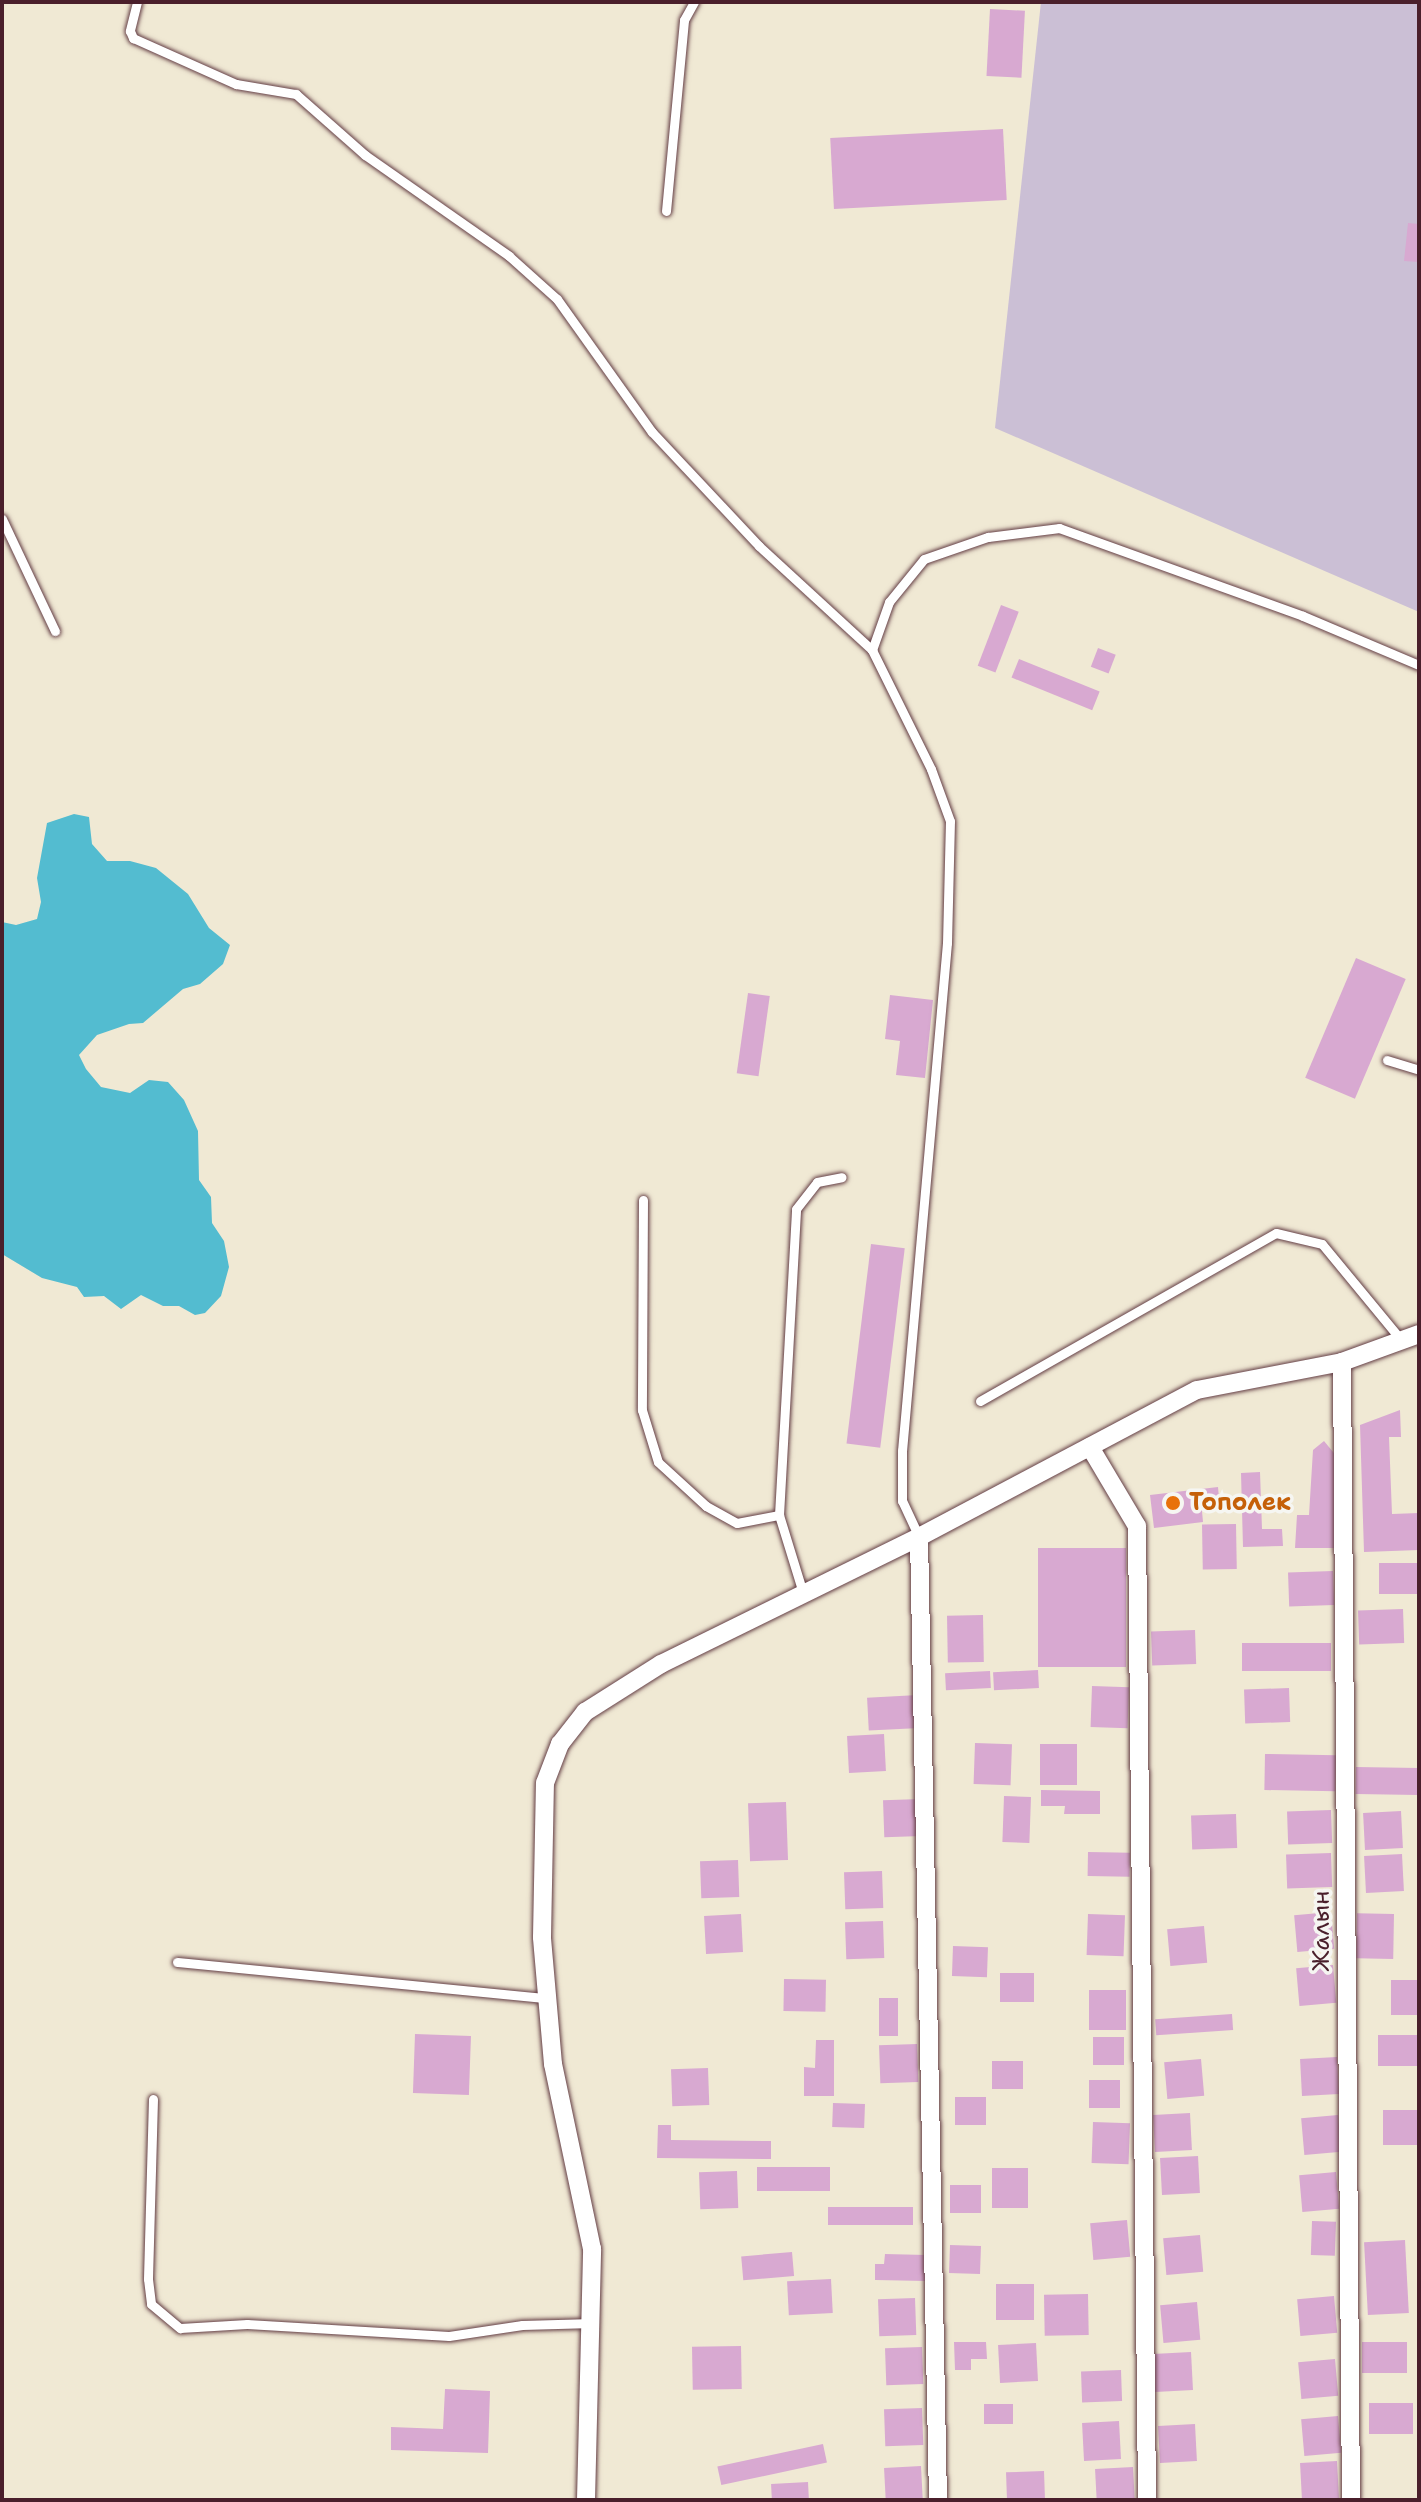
<!DOCTYPE html>
<meta charset="utf-8">
<style>
body{margin:0}
#map{position:relative;width:1421px;height:2502px;overflow:hidden;background:#f0e9d4;font-family:"Shantell Sans",sans-serif}
div>[style]{position:absolute}
[style*='--x']{left:calc(var(--x)*1px);top:calc(var(--y)*1px);width:calc(var(--w)*1px);rotate:calc(var(--a)*1deg)}
.industrial>*{inset:0;background:#cbbfd5}
.water>*{inset:0;background:#53bcd0}
.building>*{inset:0;background:#d8a9d1;transform-origin:0 0}
.roads{filter:drop-shadow(0 0 2px #633d44) drop-shadow(0 0 2px #633d44)}
.lane>*{height:9px;margin:-4.5px;padding:0 4.5px;transform-origin:4.5px;border-radius:4.5px;background:#fff}
.street>*{height:18px;margin:-9px;padding:0 9px;transform-origin:9px;border-radius:9px;background:#fff}
.dots>*{width:22px;height:22px;translate:-50% -50%;box-sizing:border-box;border:4px solid #f6f6f2;border-radius:50%}
span{translate:-50% -50%;white-space:nowrap;text-align:center;line-height:1.15;-webkit-text-stroke:7px #f6f6f2;paint-order:stroke}
.food-label{font-size:24px;color:#c56008;font-weight:700}
.left{translate:0 -50%;text-align:left}
.street-label{font-size:24px;color:#4a1f2b}
.frame{position:absolute;inset:0;border:4px solid #4a1f2b;pointer-events:none}
</style>
<div id="map">
<div class="industrial">
<i style="clip-path:polygon(1041px 2px,1419px 2px,1419px 612px,995px 428px)"></i>
</div>
<div class="water">
<i style="clip-path:polygon(74px 814px,89px 817px,92px 844px,107px 861px,130px 861px,156px 868px,188px 894px,209px 928px,230px 945px,223px 964px,200px 984px,183px 989px,143px 1023px,129px 1024px,97px 1035px,79px 1055px,86px 1069px,101px 1087px,130px 1093px,149px 1080px,168px 1082px,184px 1100px,198px 1131px,199px 1180px,211px 1197px,212px 1223px,224px 1241px,229px 1267px,221px 1296px,205px 1313px,195px 1315px,179px 1306px,163px 1306px,141px 1295px,121px 1309px,104px 1296px,84px 1297px,77px 1287px,42px 1278px,2px 1254px,2px 922px,16px 925px,37px 919px,41px 902px,37px 878px,47px 823px)"></i>
</div>
<div class="building">
<i style="left:990px;top:9px;width:35px;height:67px;rotate:3deg"></i>
<i style="left:1003px;top:129px;width:71px;height:173px;rotate:87deg"></i>
<i style="clip-path:polygon(1408px 223px,1419px 224px,1419px 262px,1404px 261px)"></i>
<i style="left:1001px;top:605px;width:19px;height:65px;rotate:21deg"></i>
<i style="left:1098px;top:648px;width:19px;height:20px;rotate:21deg"></i>
<i style="left:1019px;top:659px;width:87px;height:20px;rotate:22deg"></i>
<i style="left:1356px;top:958px;width:54px;height:130px;rotate:23deg"></i>
<i style="left:748px;top:993px;width:22px;height:81px;rotate:8deg"></i>
<i style="clip-path:polygon(890px 995px,933px 1000px,925px 1078px,896px 1075px,900px 1041px,885px 1039px)"></i>
<i style="left:871px;top:1244px;width:34px;height:201px;rotate:7deg"></i>
<i style="clip-path:polygon(1400px 1410px,1401px 1437px,1389px 1437px,1392px 1514px,1419px 1513px,1419px 1550px,1364px 1552px,1360px 1425px)"></i>
<i style="clip-path:polygon(1324px 1441px,1338px 1458px,1336px 1548px,1295px 1548px,1297px 1515px,1309px 1515px,1313px 1450px)"></i>
<i style="clip-path:polygon(1260px 1472px,1262px 1529px,1282px 1529px,1283px 1546px,1243px 1547px,1241px 1473px)"></i>
<i style="clip-path:polygon(1218px 1487px,1219px 1498px,1201px 1500px,1203px 1522px,1154px 1528px,1150px 1495px)"></i>
<i style="left:1236px;top:1524px;width:45px;height:34px;rotate:89deg"></i>
<i style="left:1126px;top:1548px;width:119px;height:88px;rotate:90deg"></i>
<i style="left:1419px;top:1563px;width:31px;height:40px;rotate:90deg"></i>
<i style="left:1333px;top:1571px;width:34px;height:45px;rotate:88deg"></i>
<i style="left:1403px;top:1609px;width:34px;height:45px;rotate:88deg"></i>
<i style="left:983px;top:1615px;width:47px;height:36px;rotate:89deg"></i>
<i style="left:1195px;top:1630px;width:34px;height:44px;rotate:88deg"></i>
<i style="left:1242px;top:1643px;width:89px;height:28px"></i>
<i style="left:1038px;top:1670px;width:18px;height:45px;rotate:87deg"></i>
<i style="left:990px;top:1671px;width:17px;height:45px;rotate:87deg"></i>
<i style="left:1092px;top:1686px;width:37px;height:41px;rotate:2deg"></i>
<i style="left:1289px;top:1688px;width:34px;height:45px;rotate:88deg"></i>
<i style="left:918px;top:1695px;width:33px;height:51px;rotate:87deg"></i>
<i style="left:884px;top:1734px;width:37px;height:37px;rotate:87deg"></i>
<i style="left:975px;top:1743px;width:37px;height:41px;rotate:2deg"></i>
<i style="left:1040px;top:1744px;width:37px;height:41px"></i>
<i style="left:1265px;top:1754px;width:71px;height:36px;rotate:1deg"></i>
<i style="left:1356px;top:1767px;width:63px;height:27px;rotate:1deg"></i>
<i style="clip-path:polygon(1041px 1790px,1100px 1791px,1100px 1814px,1064px 1814px,1065px 1806px,1041px 1806px)"></i>
<i style="left:1004px;top:1796px;width:27px;height:46px;rotate:2deg"></i>
<i style="left:921px;top:1799px;width:37px;height:38px;rotate:88deg"></i>
<i style="left:786px;top:1802px;width:58px;height:38px;rotate:88deg"></i>
<i style="left:1331px;top:1810px;width:33px;height:44px;rotate:88deg"></i>
<i style="left:1401px;top:1811px;width:37px;height:38px;rotate:87deg"></i>
<i style="left:1236px;top:1814px;width:34px;height:45px;rotate:88deg"></i>
<i style="left:1088px;top:1852px;width:42px;height:24px;rotate:1deg"></i>
<i style="left:1331px;top:1853px;width:34px;height:45px;rotate:88deg"></i>
<i style="left:1402px;top:1854px;width:37px;height:38px;rotate:87deg"></i>
<i style="left:738px;top:1860px;width:37px;height:38px;rotate:88deg"></i>
<i style="left:882px;top:1871px;width:37px;height:38px;rotate:88deg"></i>
<i style="left:1331px;top:1912px;width:37px;height:37px;rotate:85deg"></i>
<i style="left:741px;top:1914px;width:38px;height:37px;rotate:87deg"></i>
<i style="left:1088px;top:1914px;width:37px;height:41px;rotate:2deg"></i>
<i style="left:1394px;top:1914px;width:45px;height:37px;rotate:91deg"></i>
<i style="left:883px;top:1921px;width:37px;height:38px;rotate:88deg"></i>
<i style="left:1204px;top:1926px;width:37px;height:37px;rotate:85deg"></i>
<i style="left:953px;top:1946px;width:35px;height:30px;rotate:2deg"></i>
<i style="left:1333px;top:1965px;width:38px;height:37px;rotate:85deg"></i>
<i style="left:1000px;top:1973px;width:34px;height:29px"></i>
<i style="left:784px;top:1979px;width:42px;height:32px;rotate:1deg"></i>
<i style="left:1419px;top:1980px;width:35px;height:28px;rotate:90deg"></i>
<i style="left:1089px;top:1990px;width:37px;height:40px"></i>
<i style="left:879px;top:1998px;width:19px;height:38px"></i>
<i style="left:1232px;top:2014px;width:16px;height:77px;rotate:86deg"></i>
<i style="left:415px;top:2034px;width:56px;height:59px;rotate:2deg"></i>
<i style="left:1378px;top:2035px;width:41px;height:31px"></i>
<i style="left:1093px;top:2037px;width:31px;height:28px"></i>
<i style="clip-path:polygon(816px 2040px,834px 2040px,834px 2096px,804px 2096px,804px 2067px,815px 2068px)"></i>
<i style="left:917px;top:2044px;width:38px;height:38px;rotate:88deg"></i>
<i style="left:1337px;top:2057px;width:37px;height:37px;rotate:87deg"></i>
<i style="left:1201px;top:2059px;width:37px;height:37px;rotate:85deg"></i>
<i style="left:992px;top:2061px;width:31px;height:28px"></i>
<i style="left:708px;top:2068px;width:37px;height:37px;rotate:88deg"></i>
<i style="left:1089px;top:2080px;width:31px;height:28px"></i>
<i style="left:955px;top:2097px;width:31px;height:28px"></i>
<i style="left:833px;top:2103px;width:32px;height:24px;rotate:2deg"></i>
<i style="left:1383px;top:2110px;width:36px;height:35px"></i>
<i style="left:1190px;top:2113px;width:37px;height:37px;rotate:87deg"></i>
<i style="left:1338px;top:2115px;width:37px;height:37px;rotate:85deg"></i>
<i style="left:1093px;top:2122px;width:37px;height:41px;rotate:2deg"></i>
<i style="clip-path:polygon(658px 2125px,671px 2125px,671px 2140px,771px 2141px,771px 2159px,657px 2158px)"></i>
<i style="left:1198px;top:2156px;width:37px;height:38px;rotate:87deg"></i>
<i style="left:757px;top:2167px;width:73px;height:24px"></i>
<i style="left:992px;top:2168px;width:36px;height:40px"></i>
<i style="left:737px;top:2171px;width:37px;height:38px;rotate:88deg"></i>
<i style="left:1336px;top:2172px;width:37px;height:37px;rotate:85deg"></i>
<i style="left:950px;top:2185px;width:31px;height:28px"></i>
<i style="left:913px;top:2207px;width:18px;height:85px;rotate:90deg"></i>
<i style="left:1127px;top:2220px;width:37px;height:37px;rotate:85deg"></i>
<i style="left:1312px;top:2221px;width:24px;height:34px;rotate:2deg"></i>
<i style="left:1200px;top:2235px;width:37px;height:37px;rotate:85deg"></i>
<i style="left:1405px;top:2240px;width:73px;height:41px;rotate:87deg"></i>
<i style="left:950px;top:2245px;width:31px;height:28px;rotate:2deg"></i>
<i style="left:792px;top:2252px;width:24px;height:51px;rotate:85deg"></i>
<i style="clip-path:polygon(885px 2254px,926px 2255px,926px 2281px,875px 2280px,875px 2264px,884px 2264px)"></i>
<i style="left:831px;top:2279px;width:34px;height:44px;rotate:87deg"></i>
<i style="left:996px;top:2284px;width:38px;height:36px"></i>
<i style="left:1088px;top:2294px;width:41px;height:44px;rotate:89deg"></i>
<i style="left:1334px;top:2296px;width:37px;height:37px;rotate:85deg"></i>
<i style="left:915px;top:2298px;width:37px;height:37px;rotate:88deg"></i>
<i style="left:1197px;top:2302px;width:38px;height:37px;rotate:85deg"></i>
<i style="clip-path:polygon(954px 2342px,986px 2342px,987px 2359px,971px 2359px,971px 2370px,955px 2370px)"></i>
<i style="left:1362px;top:2342px;width:45px;height:31px"></i>
<i style="left:1036px;top:2343px;width:38px;height:38px;rotate:87deg"></i>
<i style="left:741px;top:2346px;width:43px;height:49px;rotate:89deg"></i>
<i style="left:922px;top:2347px;width:37px;height:37px;rotate:88deg"></i>
<i style="left:1191px;top:2352px;width:38px;height:38px;rotate:87deg"></i>
<i style="left:1335px;top:2359px;width:37px;height:37px;rotate:85deg"></i>
<i style="left:1121px;top:2370px;width:31px;height:40px;rotate:88deg"></i>
<i style="clip-path:polygon(445px 2389px,490px 2391px,488px 2453px,391px 2450px,391px 2427px,443px 2429px)"></i>
<i style="left:1413px;top:2403px;width:31px;height:44px;rotate:90deg"></i>
<i style="left:1013px;top:2404px;width:20px;height:29px;rotate:90deg"></i>
<i style="left:922px;top:2408px;width:37px;height:38px;rotate:88deg"></i>
<i style="left:1338px;top:2416px;width:37px;height:37px;rotate:85deg"></i>
<i style="left:1119px;top:2421px;width:38px;height:37px;rotate:87deg"></i>
<i style="left:1195px;top:2424px;width:37px;height:37px;rotate:87deg"></i>
<i style="left:823px;top:2444px;width:19px;height:108px;rotate:78deg"></i>
<i style="left:1337px;top:2461px;width:38px;height:37px;rotate:87deg"></i>
<i style="left:921px;top:2466px;width:34px;height:37px;rotate:87deg"></i>
<i style="left:1133px;top:2467px;width:33px;height:38px;rotate:87deg"></i>
<i style="left:1044px;top:2471px;width:29px;height:38px;rotate:88deg"></i>
<i style="left:808px;top:2482px;width:18px;height:37px;rotate:87deg"></i>
</div>
<div class="roads">
<div class="lane">
<i style="--x:137;--y:2;--w:30;--a:104"></i>
<i style="--x:130;--y:31;--w:8;--a:67"></i>
<i style="--x:133;--y:38;--w:113;--a:24.1"></i>
<i style="--x:236;--y:84;--w:61;--a:9.5"></i>
<i style="--x:296;--y:94;--w:92;--a:41.5"></i>
<i style="--x:365;--y:155;--w:176;--a:35"></i>
<i style="--x:509;--y:256;--w:64;--a:41.9"></i>
<i style="--x:557;--y:299;--w:163;--a:54.5"></i>
<i style="--x:652;--y:432;--w:156;--a:46.8"></i>
<i style="--x:759;--y:546;--w:154;--a:42.6"></i>
<i style="--x:666;--y:211;--w:192;--a:-84.6"></i>
<i style="--x:684;--y:20;--w:21;--a:-61"></i>
<i style="--x:2;--y:519;--w:124;--a:64.7"></i>
<i style="--x:1387;--y:1060;--w:34;--a:17"></i>
<i style="--x:643;--y:1200;--w:210;--a:90.3"></i>
<i style="--x:642;--y:1410;--w:54;--a:72.9"></i>
<i style="--x:658;--y:1462;--w:65;--a:42.5"></i>
<i style="--x:706;--y:1506;--w:35;--a:29"></i>
<i style="--x:737;--y:1523;--w:43;--a:-10.8"></i>
<i style="--x:980;--y:1401;--w:340;--a:-29.6"></i>
<i style="--x:1276;--y:1233;--w:47;--a:13.4"></i>
<i style="--x:1322;--y:1244;--w:124;--a:50.5"></i>
<i style="--x:919;--y:1537;--w:40;--a:-115"></i>
<i style="--x:902;--y:1501;--w:50;--a:-90"></i>
<i style="--x:902;--y:1451;--w:510;--a:-84.94"></i>
<i style="--x:947;--y:943;--w:122;--a:-88.6"></i>
<i style="--x:950;--y:821;--w:55;--a:-110.1"></i>
<i style="--x:931;--y:769;--w:133;--a:-116.4"></i>
<i style="--x:872;--y:650;--w:51;--a:-70.5"></i>
<i style="--x:889;--y:602;--w:55;--a:-50.9"></i>
<i style="--x:924;--y:559;--w:68;--a:-19"></i>
<i style="--x:988;--y:537;--w:72;--a:-7.2"></i>
<i style="--x:1059;--y:528;--w:259;--a:19.8"></i>
<i style="--x:1303;--y:616;--w:126;--a:22.9"></i>
<i style="--x:803;--y:1593;--w:82;--a:-107.1"></i>
<i style="--x:779;--y:1515;--w:306;--a:-86.8"></i>
<i style="--x:796;--y:1209;--w:34;--a:-52"></i>
<i style="--x:817;--y:1182;--w:25;--a:-11"></i>
<i style="--x:177;--y:1962;--w:372;--a:5.6"></i>
<i style="--x:153;--y:2099;--w:180;--a:91.6"></i>
<i style="--x:148;--y:2279;--w:25;--a:83"></i>
<i style="--x:151;--y:2304;--w:38;--a:40"></i>
<i style="--x:180;--y:2328;--w:67;--a:-3.4"></i>
<i style="--x:247;--y:2324;--w:202;--a:3.4"></i>
<i style="--x:449;--y:2336;--w:74;--a:-8.6"></i>
<i style="--x:522;--y:2325;--w:71;--a:-1.6"></i>
</div>
<div class="street">
<i style="--x:1342;--y:1362;--w:1138;--a:89.55"></i>
<i style="--x:1090;--y:1447;--w:92;--a:59.3"></i>
<i style="--x:1137;--y:1526;--w:974;--a:89.41"></i>
<i style="--x:919;--y:1537;--w:963;--a:88.87"></i>
<i style="--x:586;--y:2500;--w:251;--a:-88.6"></i>
<i style="--x:592;--y:2249;--w:189;--a:-101.9"></i>
<i style="--x:553;--y:2064;--w:127;--a:-95"></i>
<i style="--x:542;--y:1937;--w:154;--a:-88.9"></i>
<i style="--x:545;--y:1783;--w:42;--a:-69"></i>
<i style="--x:560;--y:1744;--w:41;--a:-52"></i>
<i style="--x:585;--y:1712;--w:90;--a:-32.3"></i>
<i style="--x:661;--y:1664;--w:288;--a:-26.2"></i>
<i style="--x:919;--y:1537;--w:314;--a:-27.9"></i>
<i style="--x:1197;--y:1390;--w:148;--a:-10.9"></i>
<i style="--x:1342;--y:1362;--w:82;--a:-20"></i>
</div>
</div>
<div class="dots">
<i style="left:1173px;top:1503px;background:#e8710a"></i>
</div>
<div class="food-label">
<span class="left" style="left:1189px;top:1503px">Тополек</span>
</div>
<div class="street-label">
<span style="left:1322px;top:1931px;rotate:-90deg">Жалын</span>
</div>
<div class="frame"></div>
</div>
